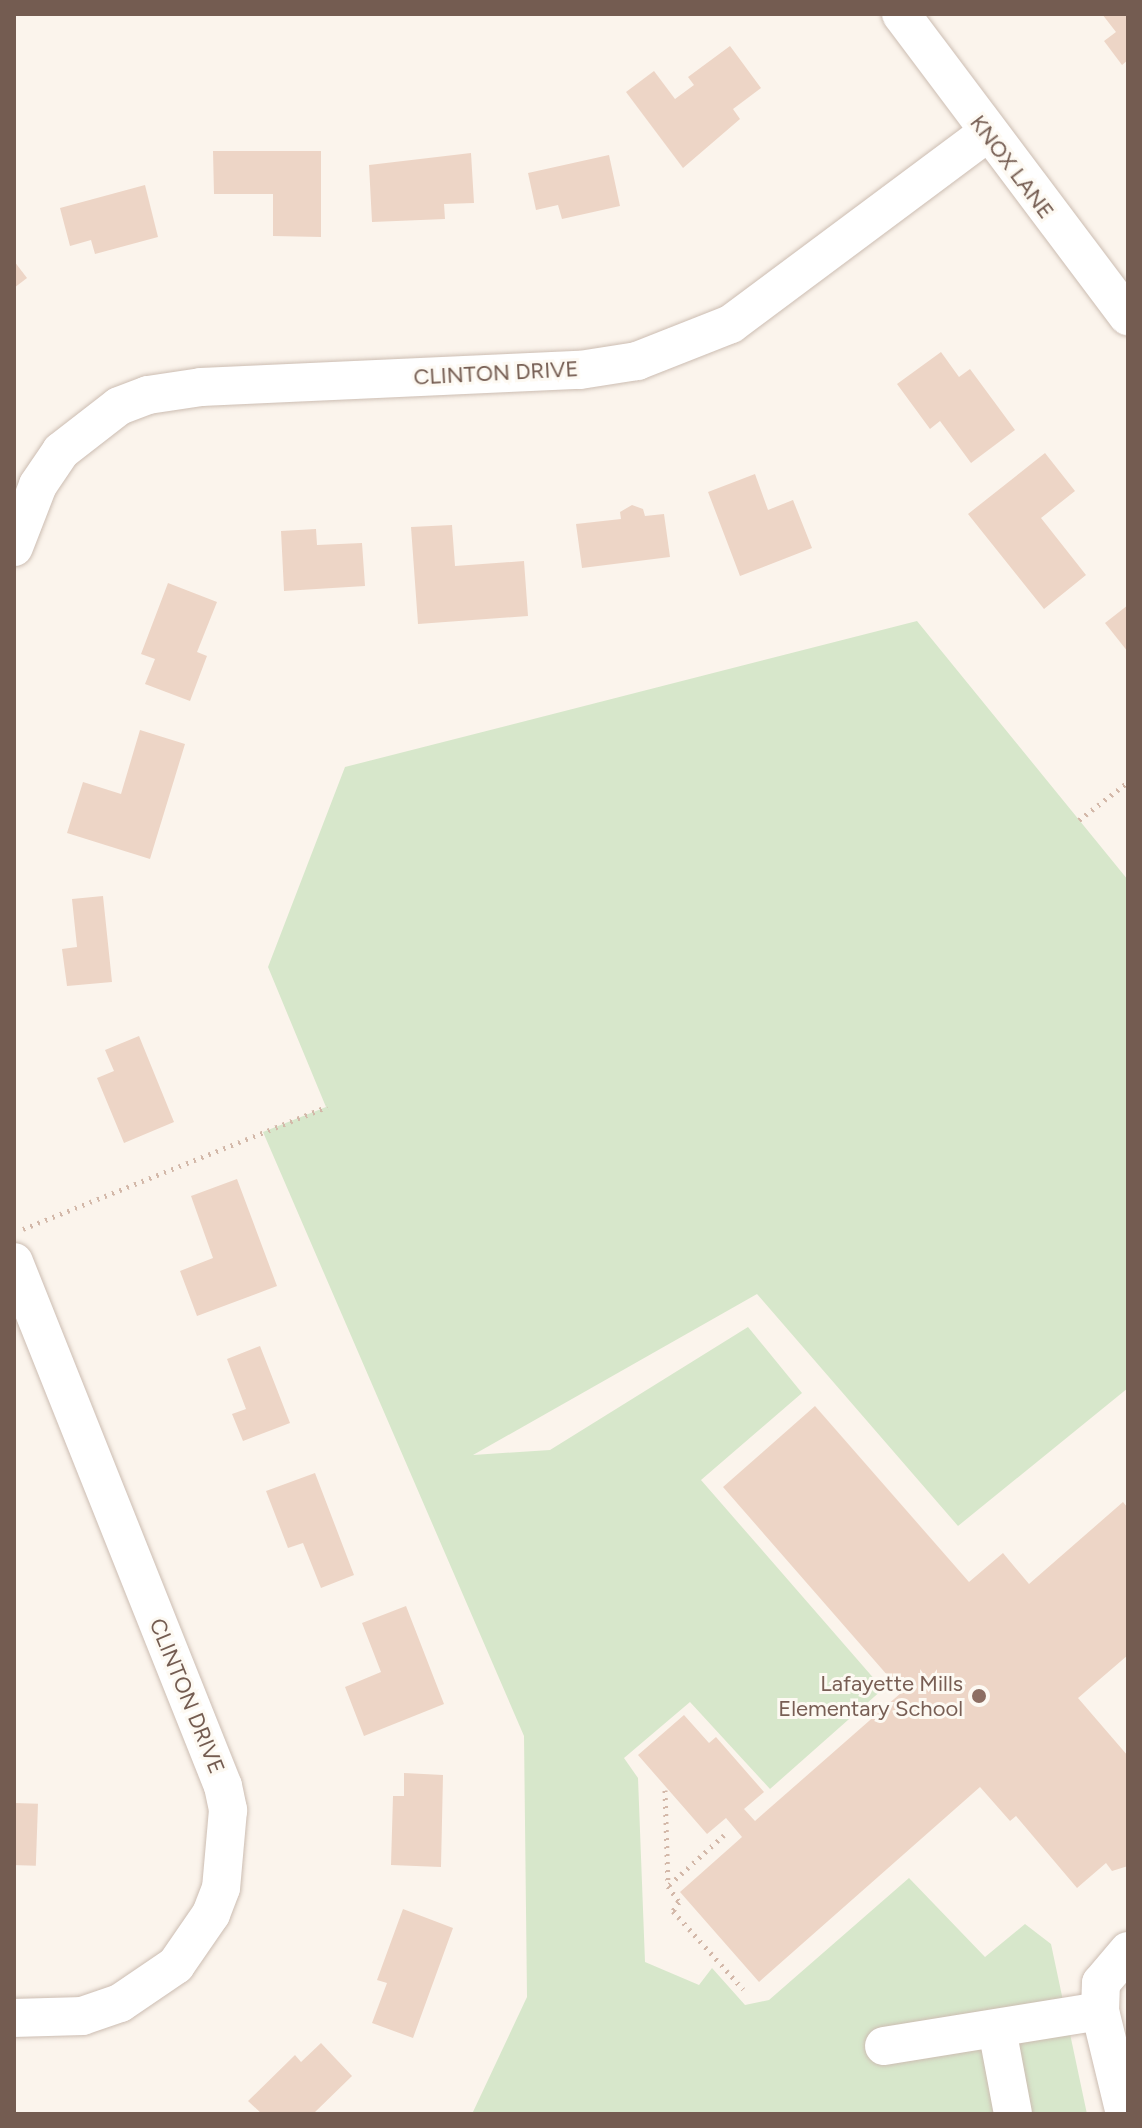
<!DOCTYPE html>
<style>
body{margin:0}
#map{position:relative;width:1142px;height:2128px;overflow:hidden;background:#fbf4ec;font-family:Figtree,sans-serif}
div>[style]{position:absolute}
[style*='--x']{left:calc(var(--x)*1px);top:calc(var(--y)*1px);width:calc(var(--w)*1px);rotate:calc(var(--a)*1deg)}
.green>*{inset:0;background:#d7e7cb}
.building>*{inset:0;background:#edd5c6;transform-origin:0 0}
.path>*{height:5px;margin-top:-2.5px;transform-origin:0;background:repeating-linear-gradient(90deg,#d3b8a9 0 2px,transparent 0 8px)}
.roads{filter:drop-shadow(0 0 2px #ccbdb2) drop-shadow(0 0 2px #ccbdb2)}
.minor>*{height:38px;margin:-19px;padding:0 19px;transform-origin:19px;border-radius:19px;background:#fff}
.dots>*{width:22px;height:22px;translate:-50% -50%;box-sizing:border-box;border:4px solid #fdf9f2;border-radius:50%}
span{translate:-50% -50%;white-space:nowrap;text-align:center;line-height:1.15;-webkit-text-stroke:6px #fdf9f2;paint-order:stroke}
.street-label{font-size:22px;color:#745c51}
.education-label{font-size:22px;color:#785e54}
.right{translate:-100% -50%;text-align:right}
.frame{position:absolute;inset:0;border:16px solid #745c51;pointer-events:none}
</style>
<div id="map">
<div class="green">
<i style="clip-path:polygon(917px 621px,1128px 880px,1128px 1388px,958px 1526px,757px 1294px,473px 1455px,550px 1450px,748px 1327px,802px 1393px,701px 1480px,883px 1689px,770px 1789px,690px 1702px,624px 1758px,638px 1778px,645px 1962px,699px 1985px,712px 1968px,745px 2005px,769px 2000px,909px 1878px,985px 1957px,1025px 1924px,1051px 1944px,1087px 2114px,472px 2114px,527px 1997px,524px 1736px,263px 1132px,326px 1107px,268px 967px,345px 767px)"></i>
</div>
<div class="building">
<i style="clip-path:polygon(1102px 14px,1128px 14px,1128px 60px,1122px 65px,1104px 41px,1116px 32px)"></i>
<i style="clip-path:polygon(730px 46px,761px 88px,733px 109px,740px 119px,683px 168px,626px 92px,654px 71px,675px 99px,694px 85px,688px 77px)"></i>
<i style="clip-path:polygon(213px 151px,321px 151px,321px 237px,273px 236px,273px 194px,214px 194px)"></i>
<i style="clip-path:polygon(471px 153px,474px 203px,444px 204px,445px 219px,372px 222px,369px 165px)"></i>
<i style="clip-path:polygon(609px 155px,620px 206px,562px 219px,558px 205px,536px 210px,528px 173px)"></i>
<i style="clip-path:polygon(145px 185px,158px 237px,95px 254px,91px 240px,70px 246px,60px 208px)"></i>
<i style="clip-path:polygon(14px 261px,27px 278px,14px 288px)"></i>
<i style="clip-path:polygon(941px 352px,959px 377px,970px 369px,1015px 430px,971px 463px,940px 421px,930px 429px,897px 384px)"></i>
<i style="clip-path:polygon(1045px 453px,1075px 491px,1041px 518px,1086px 575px,1044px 609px,968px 514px)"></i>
<i style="clip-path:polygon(755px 474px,768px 510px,793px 500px,812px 548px,740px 576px,708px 492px)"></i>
<i style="clip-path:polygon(632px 505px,643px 509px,645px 516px,664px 514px,670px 557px,582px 568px,576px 524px,621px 519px,620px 512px)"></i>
<i style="clip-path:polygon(452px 525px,455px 566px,524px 561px,528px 616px,418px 624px,411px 527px)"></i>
<i style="clip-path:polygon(316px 529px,317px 545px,362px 543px,365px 586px,284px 591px,281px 531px)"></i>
<i style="clip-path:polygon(168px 583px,217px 602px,197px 652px,207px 656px,190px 701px,145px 684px,155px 659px,141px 654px)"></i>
<i style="clip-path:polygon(1128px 605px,1128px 652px,1105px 623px)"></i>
<i style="clip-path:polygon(140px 730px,185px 744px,150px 859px,67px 833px,83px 782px,121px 794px)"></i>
<i style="clip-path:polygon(103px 896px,112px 982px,67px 986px,62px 949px,77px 947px,72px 899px)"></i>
<i style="clip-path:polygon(139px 1036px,174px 1122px,124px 1143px,97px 1078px,114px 1071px,105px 1050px)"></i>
<i style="clip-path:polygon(237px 1179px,277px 1286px,197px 1316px,180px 1271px,213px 1258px,191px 1196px)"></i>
<i style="clip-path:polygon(260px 1346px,290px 1423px,243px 1441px,232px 1414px,246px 1409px,227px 1359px)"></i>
<i style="clip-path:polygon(815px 1406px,969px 1582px,1003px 1553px,1029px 1584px,1123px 1502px,1128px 1508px,1128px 1655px,1078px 1698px,1128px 1756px,1128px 1866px,1112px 1871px,1106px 1863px,1077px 1888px,1016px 1816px,1010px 1821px,980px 1787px,759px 1982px,680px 1892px,742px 1837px,726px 1818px,707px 1834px,638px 1755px,684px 1715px,709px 1743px,716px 1737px,764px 1792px,744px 1809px,755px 1821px,902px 1692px,723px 1487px)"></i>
<i style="clip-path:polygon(315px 1473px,354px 1575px,321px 1588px,303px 1543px,288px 1548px,266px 1491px)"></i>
<i style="clip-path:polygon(406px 1606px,444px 1704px,364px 1736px,345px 1687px,381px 1672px,362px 1623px)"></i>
<i style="clip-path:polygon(404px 1773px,443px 1775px,441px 1867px,391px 1865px,393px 1796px,404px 1796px)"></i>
<i style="left:14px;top:1803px;width:24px;height:62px;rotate:2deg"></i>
<i style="clip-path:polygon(403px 1909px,453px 1928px,413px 2038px,372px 2023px,387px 1983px,377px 1980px)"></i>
<i style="clip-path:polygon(321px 2043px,352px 2076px,313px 2114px,262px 2114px,248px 2101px,295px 2055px,301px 2062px)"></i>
</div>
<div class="path">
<i style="--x:1079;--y:820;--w:62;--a:-37.8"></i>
<i style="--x:23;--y:1229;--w:328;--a:-21.9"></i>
<i style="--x:665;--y:1790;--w:95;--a:88.2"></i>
<i style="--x:724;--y:1835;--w:76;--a:137.7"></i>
<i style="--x:668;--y:1886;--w:19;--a:55"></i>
<i style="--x:679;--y:1902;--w:11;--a:124"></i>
<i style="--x:673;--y:1911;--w:105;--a:48.1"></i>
</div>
<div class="roads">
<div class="minor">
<i style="--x:901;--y:14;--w:378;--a:53.1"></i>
<i style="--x:14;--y:547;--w:66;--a:-68.8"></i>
<i style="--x:38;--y:485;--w:41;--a:-55.9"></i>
<i style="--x:61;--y:451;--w:73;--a:-37.8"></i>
<i style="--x:119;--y:406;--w:31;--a:-21"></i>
<i style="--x:148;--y:395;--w:54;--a:-8.6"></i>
<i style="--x:201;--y:387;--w:379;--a:-2.6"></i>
<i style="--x:580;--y:370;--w:58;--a:-9"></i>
<i style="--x:637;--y:361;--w:101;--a:-21.5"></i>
<i style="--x:731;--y:324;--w:318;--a:-36.7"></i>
<i style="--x:14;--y:1262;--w:564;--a:68.26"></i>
<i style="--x:223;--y:1786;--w:25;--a:78"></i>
<i style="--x:228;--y:1810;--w:78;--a:95.1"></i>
<i style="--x:221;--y:1888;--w:28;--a:111"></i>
<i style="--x:211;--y:1914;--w:62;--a:124.5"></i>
<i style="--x:176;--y:1965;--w:68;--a:145.8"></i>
<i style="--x:120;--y:2003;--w:40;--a:161.1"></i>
<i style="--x:82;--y:2016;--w:68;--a:178.3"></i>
<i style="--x:997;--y:2029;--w:86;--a:79.3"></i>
<i style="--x:884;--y:2046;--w:219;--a:-9.2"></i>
<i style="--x:1125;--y:2114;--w:106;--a:-103.6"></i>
<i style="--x:1100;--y:2011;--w:28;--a:-88"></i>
<i style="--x:1101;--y:1983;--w:42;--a:-49.8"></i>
</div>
</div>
<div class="dots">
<i style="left:979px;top:1696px;background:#8d6e63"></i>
</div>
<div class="street-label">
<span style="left:1012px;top:167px;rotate:53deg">KNOX LANE</span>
<span style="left:496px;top:373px;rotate:-3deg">CLINTON DRIVE</span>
<span style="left:187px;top:1696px;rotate:68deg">CLINTON DRIVE</span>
</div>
<div class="education-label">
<span class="right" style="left:963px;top:1696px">Lafayette Mills<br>Elementary School</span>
</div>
<div class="frame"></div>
</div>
